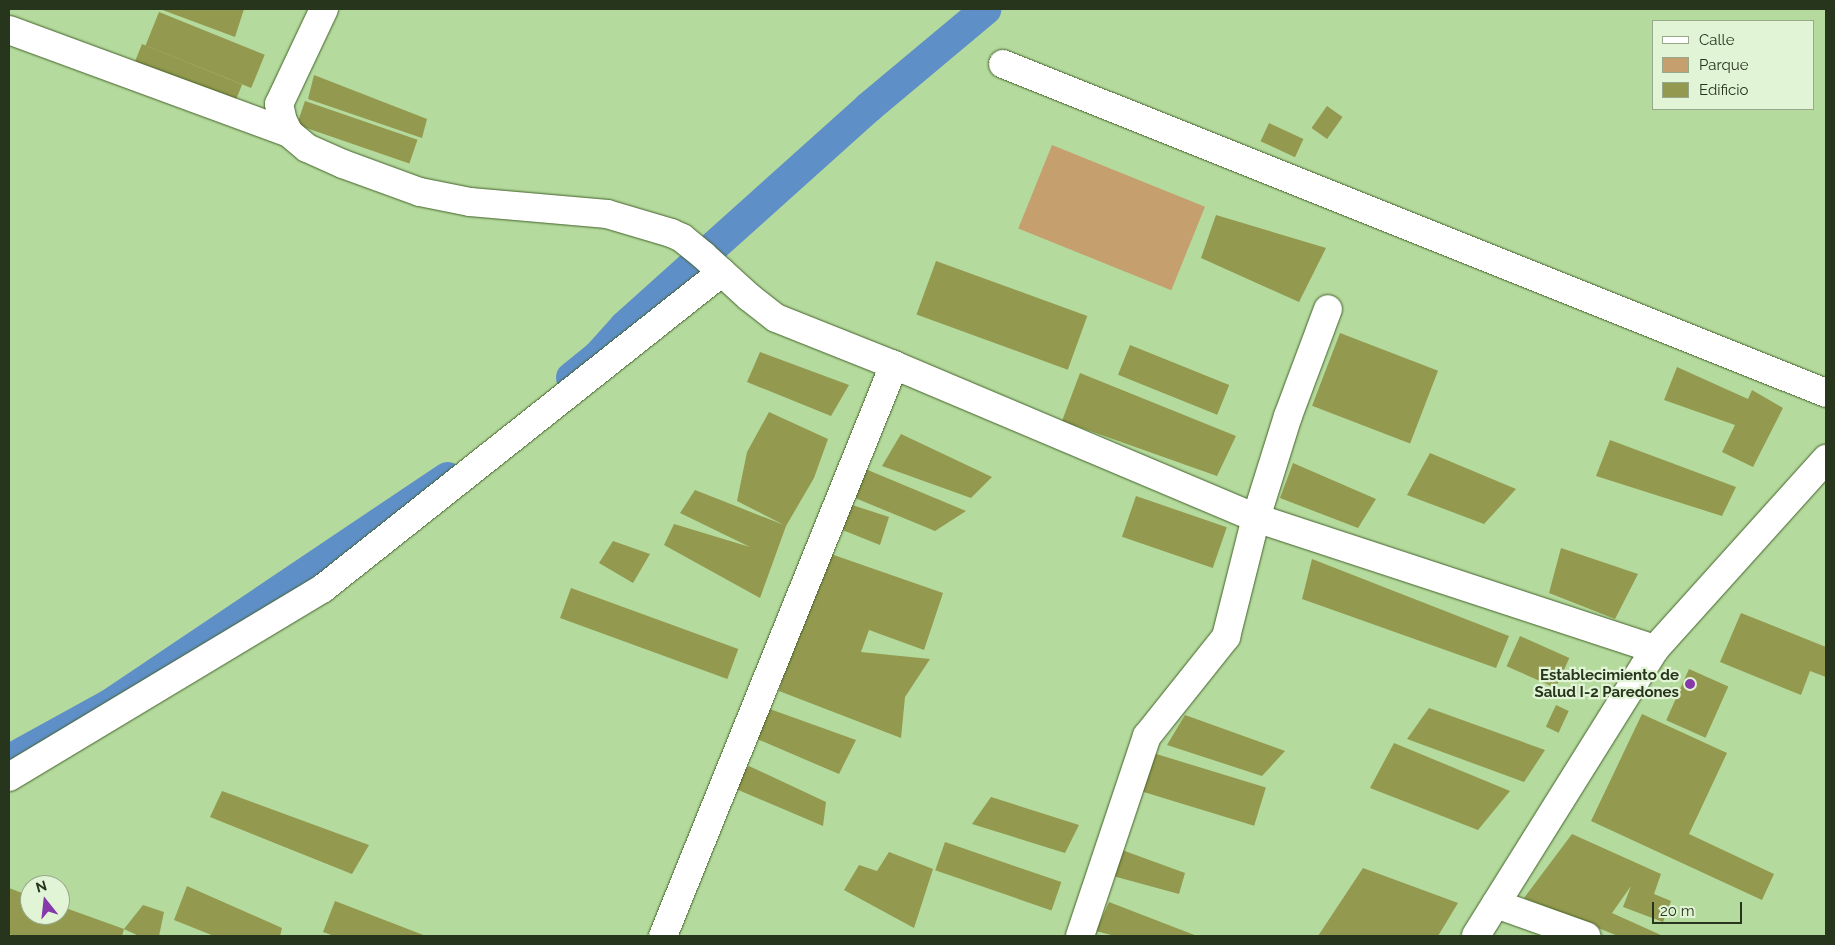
<!DOCTYPE html>
<style>
body{margin:0}
#map{position:relative;width:1835px;height:945px;overflow:hidden;background:#b5da9d;font-family:Raleway,sans-serif}
div>[style]{position:absolute}
[style*='--x']{left:calc(var(--x)*1px);top:calc(var(--y)*1px);width:calc(var(--w)*1px);rotate:calc(var(--a)*1deg)}
.green>*{inset:0;background:#c59f6e;transform-origin:0 0}
.canal>*{height:31px;margin:-15.5px;padding:0 15.5px;transform-origin:15.5px;border-radius:15.5px;background:#5f8fc7}
.building>*{inset:0;background:#93994e;transform-origin:0 0}
.roads{filter:drop-shadow(0 0 1px #43622a) drop-shadow(0 0 1px #43622a)}
.street>*{height:28px;margin:-14px;padding:0 14px;transform-origin:14px;border-radius:14px;background:#fff}
.secondary>*{height:28px;margin:-14px;padding:0 14px;transform-origin:14px;border-radius:14px;background:#fff}
.dots>*{width:14px;height:14px;translate:-50% -50%;box-sizing:border-box;border:2px solid #e1f4d5;border-radius:50%}
span{translate:-50% -50%;white-space:nowrap;text-align:center;line-height:1.15;-webkit-text-stroke:4.5px #e1f4d5;paint-order:stroke}
.poi-label{font-size:15px;color:#27351d;font-weight:700}
.right{translate:-100% -50%;text-align:right}
.frame{position:absolute;inset:0;border:10px solid #27351d;pointer-events:none}
.legend{position:absolute;left:1652px;top:20px;width:162px;height:90px;box-sizing:border-box;background:#e1f4d5;border:1px solid #97a88b;margin:0;padding:6px 9px;list-style:none;font-size:15px;color:#27351d}
.legend li{display:flex;align-items:center;gap:10px;height:25px}
.legend b{width:25px;border:1px solid #97a88b}
.north{position:absolute;left:20px;top:875px;width:50px;height:50px;box-sizing:border-box;background:#e1f4d5;border:1px solid #97a88b;border-radius:50%;rotate:344deg;font-size:14px;font-weight:700;line-height:20px;text-align:center;color:#27351d}
.north::after{content:'';display:block;margin:auto;width:18px;height:22px;background:#8639aa;clip-path:polygon(50% 0,100% 100%,50% 72%,0 100%)}
.scale{position:absolute;left:1652px;top:902px;width:90px;height:22px;box-sizing:border-box;border:2px solid #27351d;border-top:0;padding-left:6px;font-size:15px;line-height:18px;white-space:nowrap;color:#27351d;-webkit-text-stroke:4px #e1f4d5;paint-order:stroke}
</style>
<div id="map">
<div class="green">
<i style="left:1052px;top:145px;width:165px;height:90px;rotate:22deg"></i>
</div>
<div class="canal">
<i style="--x:571;--y:377;--w:35;--a:-39"></i>
<i style="--x:598;--y:355;--w:39;--a:-48"></i>
<i style="--x:624;--y:326;--w:328;--a:-41.9"></i>
<i style="--x:868;--y:107;--w:153;--a:-39.9"></i>
<i style="--x:9;--y:759;--w:114;--a:-28.8"></i>
<i style="--x:109;--y:704;--w:407;--a:-33.9"></i>
</div>
<div class="building">
<i style="clip-path:polygon(160px 9px,244px 9px,235px 37px)"></i>
<i style="left:159px;top:12px;width:114px;height:36px;rotate:22deg"></i>
<i style="left:142px;top:44px;width:108px;height:22px;rotate:22deg"></i>
<i style="clip-path:polygon(314px 75px,427px 119px,422px 138px,308px 99px)"></i>
<i style="left:305px;top:101px;width:119px;height:25px;rotate:19deg"></i>
<i style="left:1327px;top:106px;width:19px;height:27px;rotate:35deg"></i>
<i style="left:1269px;top:123px;width:38px;height:20px;rotate:25deg"></i>
<i style="clip-path:polygon(1216px 215px,1326px 248px,1299px 302px,1201px 258px)"></i>
<i style="left:936px;top:261px;width:161px;height:57px;rotate:20deg"></i>
<i style="left:1340px;top:333px;width:105px;height:78px;rotate:21deg"></i>
<i style="left:1130px;top:345px;width:107px;height:32px;rotate:22deg"></i>
<i style="clip-path:polygon(760px 352px,849px 385px,831px 416px,747px 382px)"></i>
<i style="clip-path:polygon(1677px 367px,1748px 399px,1752px 390px,1783px 408px,1753px 467px,1722px 452px,1735px 425px,1664px 400px)"></i>
<i style="clip-path:polygon(1080px 373px,1236px 436px,1217px 476px,1062px 421px)"></i>
<i style="clip-path:polygon(769px 412px,828px 439px,814px 478px,786px 526px,760px 598px,664px 545px,674px 524px,750px 547px,680px 513px,695px 490px,784px 525px,737px 501px,747px 452px)"></i>
<i style="clip-path:polygon(901px 434px,992px 477px,971px 498px,882px 466px)"></i>
<i style="clip-path:polygon(1610px 440px,1736px 487px,1722px 516px,1596px 476px)"></i>
<i style="clip-path:polygon(1430px 453px,1516px 489px,1484px 524px,1407px 495px)"></i>
<i style="clip-path:polygon(1293px 463px,1376px 499px,1358px 528px,1280px 498px)"></i>
<i style="clip-path:polygon(863px 468px,966px 511px,935px 531px,843px 493px)"></i>
<i style="left:1136px;top:496px;width:96px;height:43px;rotate:19deg"></i>
<i style="clip-path:polygon(846px 503px,889px 517px,880px 545px,835px 527px)"></i>
<i style="clip-path:polygon(613px 541px,650px 554px,633px 583px,599px 563px)"></i>
<i style="clip-path:polygon(1561px 548px,1638px 574px,1615px 619px,1549px 593px)"></i>
<i style="clip-path:polygon(828px 553px,943px 593px,924px 650px,869px 630px,861px 652px,930px 659px,905px 697px,901px 738px,779px 691px,796px 627px)"></i>
<i style="clip-path:polygon(1312px 559px,1509px 636px,1496px 668px,1302px 599px)"></i>
<i style="left:571px;top:588px;width:178px;height:32px;rotate:20deg"></i>
<i style="clip-path:polygon(1741px 613px,1826px 647px,1826px 677px,1810px 671px,1801px 695px,1720px 662px)"></i>
<i style="left:1520px;top:636px;width:54px;height:33px;rotate:24deg"></i>
<i style="left:1689px;top:669px;width:43px;height:56px;rotate:24deg"></i>
<i style="left:1556px;top:705px;width:14px;height:24px;rotate:25deg"></i>
<i style="clip-path:polygon(767px 708px,856px 740px,839px 774px,750px 736px)"></i>
<i style="clip-path:polygon(1429px 708px,1545px 750px,1524px 782px,1407px 739px)"></i>
<i style="clip-path:polygon(1642px 714px,1727px 753px,1689px 834px,1774px 874px,1762px 900px,1591px 821px)"></i>
<i style="clip-path:polygon(1185px 715px,1285px 751px,1262px 776px,1167px 745px)"></i>
<i style="clip-path:polygon(1394px 743px,1510px 791px,1478px 830px,1370px 788px)"></i>
<i style="left:1153px;top:753px;width:118px;height:40px;rotate:17deg"></i>
<i style="clip-path:polygon(749px 766px,826px 802px,823px 826px,729px 786px)"></i>
<i style="clip-path:polygon(222px 791px,369px 845px,352px 874px,210px 817px)"></i>
<i style="clip-path:polygon(991px 797px,1079px 825px,1065px 853px,972px 824px)"></i>
<i style="clip-path:polygon(1572px 834px,1661px 874px,1654px 894px,1671px 901px,1663px 922px,1623px 907px,1631px 886px,1612px 913px,1663px 936px,1618px 936px,1524px 898px)"></i>
<i style="left:945px;top:842px;width:123px;height:30px;rotate:19deg"></i>
<i style="clip-path:polygon(1122px 850px,1185px 873px,1179px 894px,1113px 876px)"></i>
<i style="clip-path:polygon(889px 852px,933px 869px,914px 928px,844px 890px,859px 865px,877px 871px)"></i>
<i style="clip-path:polygon(1363px 868px,1458px 903px,1438px 936px,1318px 936px)"></i>
<i style="clip-path:polygon(187px 886px,282px 928px,280px 936px,214px 936px,174px 920px)"></i>
<i style="clip-path:polygon(9px 888px,30px 896px,30px 915px,60px 915px,60px 906px,124px 929px,122px 936px,15px 936px,9px 934px)"></i>
<i style="clip-path:polygon(335px 901px,426px 936px,334px 936px,323px 932px)"></i>
<i style="clip-path:polygon(1109px 902px,1197px 936px,1115px 936px,1096px 931px)"></i>
<i style="clip-path:polygon(143px 905px,164px 912px,159px 936px,139px 936px,124px 929px)"></i>
</div>
<div class="roads">
<div class="street">
<i style="--x:9;--y:30;--w:298;--a:20.2"></i>
<i style="--x:1003;--y:64;--w:886;--a:21.79"></i>
<i style="--x:1655;--y:649;--w:256;--a:-48"></i>
<i style="--x:9;--y:777;--w:365;--a:-31"></i>
<i style="--x:322;--y:589;--w:510;--a:-38.4"></i>
<i style="--x:1496;--y:904;--w:96;--a:19.6"></i>
<i style="--x:663;--y:936;--w:616;--a:-67.97"></i>
<i style="--x:1080;--y:936;--w:211;--a:-71.5"></i>
<i style="--x:1147;--y:736;--w:127;--a:-51.4"></i>
<i style="--x:1226;--y:637;--w:123;--a:-75.9"></i>
<i style="--x:1256;--y:518;--w:107;--a:-72.6"></i>
<i style="--x:1288;--y:416;--w:114;--a:-69.5"></i>
</div>
<div class="secondary">
<i style="--x:324;--y:9;--w:105;--a:115.3"></i>
<i style="--x:279;--y:104;--w:17;--a:77"></i>
<i style="--x:283;--y:121;--w:13;--a:63"></i>
<i style="--x:289;--y:133;--w:23;--a:40"></i>
<i style="--x:307;--y:148;--w:39;--a:24"></i>
<i style="--x:343;--y:164;--w:82;--a:20"></i>
<i style="--x:420;--y:192;--w:51;--a:11.3"></i>
<i style="--x:470;--y:202;--w:138;--a:5"></i>
<i style="--x:607;--y:214;--w:67;--a:16.5"></i>
<i style="--x:671;--y:233;--w:12;--a:24"></i>
<i style="--x:682;--y:238;--w:28;--a:39"></i>
<i style="--x:704;--y:256;--w:61;--a:42.3"></i>
<i style="--x:749;--y:297;--w:34;--a:38"></i>
<i style="--x:776;--y:318;--w:127;--a:21.7"></i>
<i style="--x:894;--y:365;--w:393;--a:22.9"></i>
<i style="--x:1256;--y:518;--w:420;--a:18.2"></i>
<i style="--x:1655;--y:649;--w:338;--a:122"></i>
</div>
</div>
<div class="dots">
<i style="left:1690px;top:684px;background:#8639aa"></i>
</div>
<div class="poi-label">
<span class="right" style="left:1679px;top:684px">Establecimiento de<br>Salud I-2 Paredones</span>
</div>
<div class="frame"></div>
<ul class="legend">
<li><b style="height:6px;background:#fff"></b>Calle</li>
<li><b style="height:14px;background:#c59f6e"></b>Parque</li>
<li><b style="height:14px;background:#93994e"></b>Edificio</li>
</ul>
<div class="north">N</div>
<div class="scale">20 m</div>
</div>
